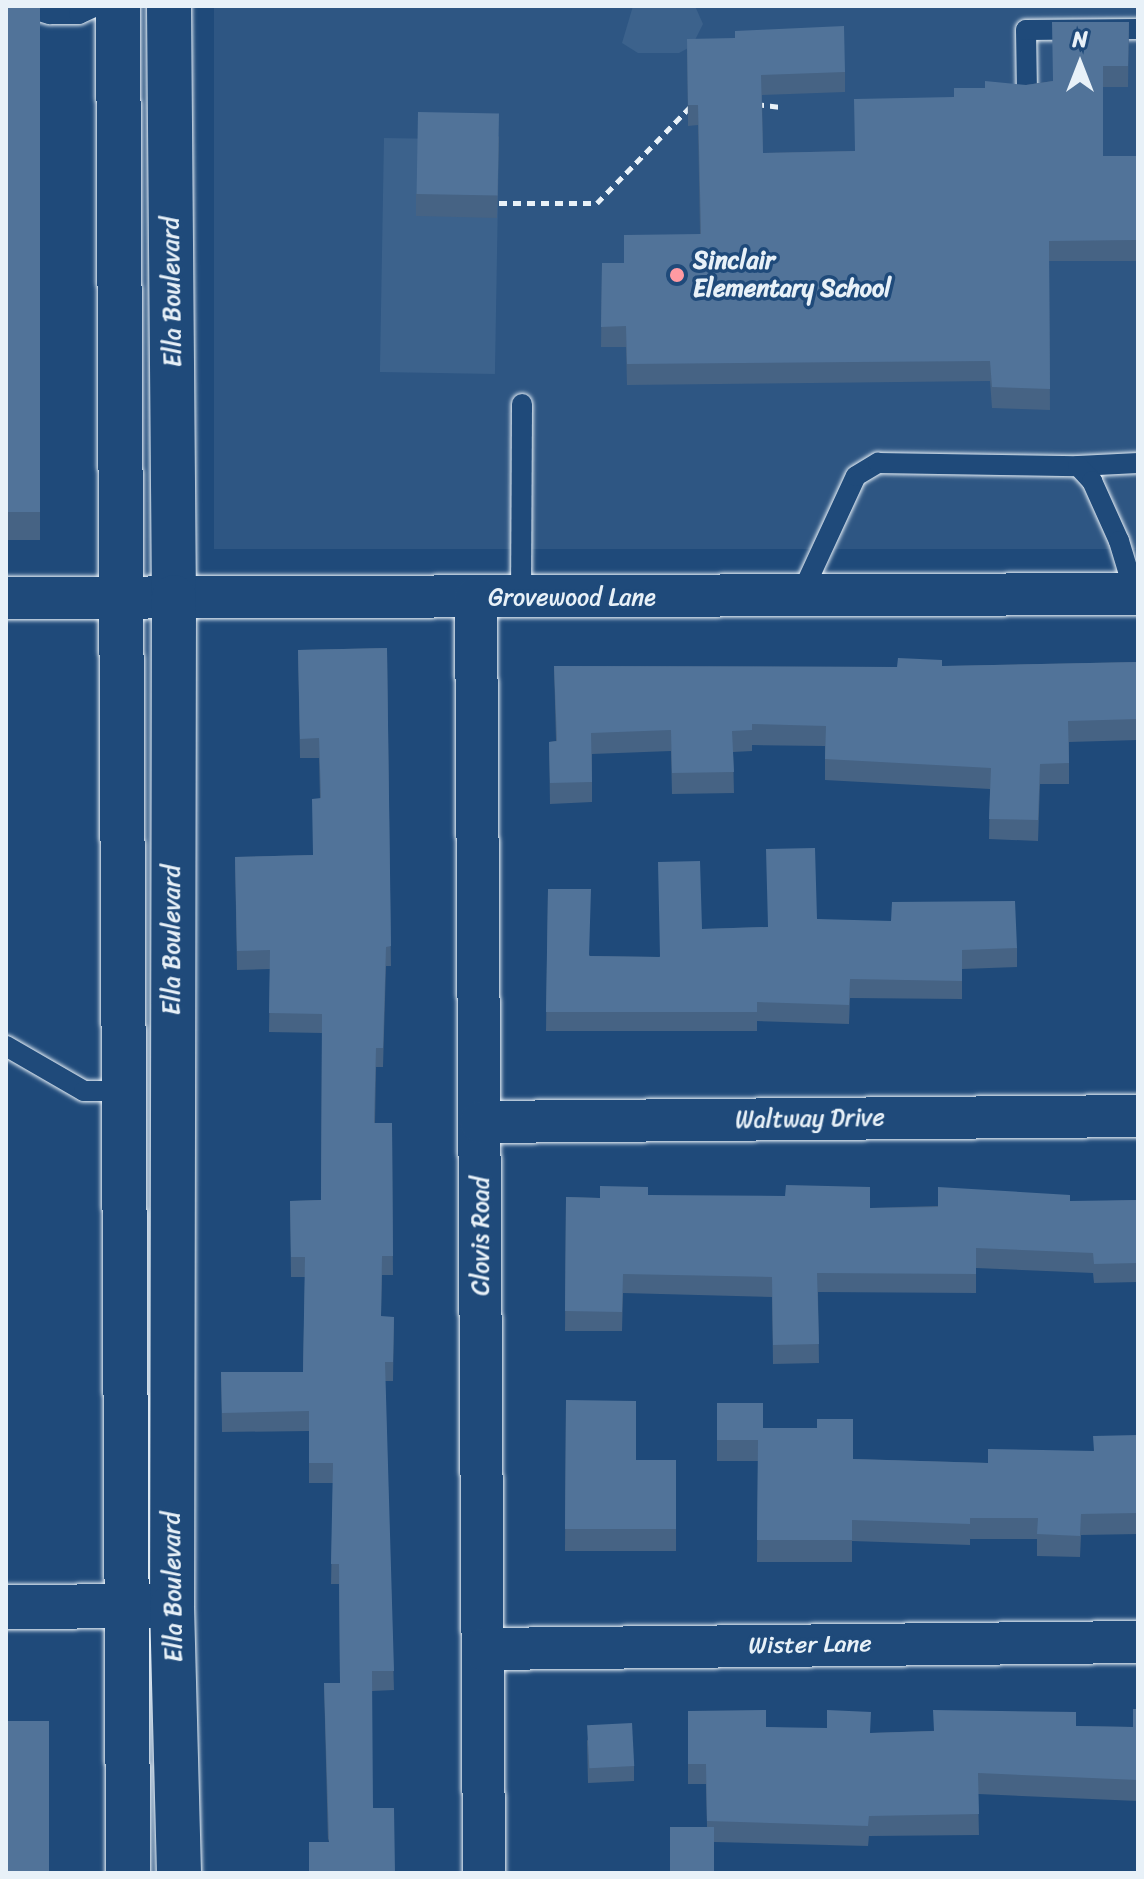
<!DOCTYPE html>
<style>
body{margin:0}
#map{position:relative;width:1144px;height:1879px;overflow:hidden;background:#1f4a7a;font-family:Sriracha,sans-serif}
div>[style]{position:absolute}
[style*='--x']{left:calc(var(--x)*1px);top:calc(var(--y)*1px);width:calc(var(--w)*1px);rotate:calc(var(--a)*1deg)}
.built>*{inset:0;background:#2e5683;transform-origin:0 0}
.green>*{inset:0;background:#3c628c;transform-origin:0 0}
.path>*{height:5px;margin-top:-2.5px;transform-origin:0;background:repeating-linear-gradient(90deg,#e8f1f8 0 8px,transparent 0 14px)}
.roads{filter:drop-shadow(0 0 2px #e8f1f8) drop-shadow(0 0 2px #e8f1f8)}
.service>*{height:20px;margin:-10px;padding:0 10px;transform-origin:10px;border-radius:10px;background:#1f4a7a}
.minor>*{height:42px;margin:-21px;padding:0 21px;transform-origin:21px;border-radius:21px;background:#1f4a7a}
.tertiary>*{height:44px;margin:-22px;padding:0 22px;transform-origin:22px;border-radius:22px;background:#1f4a7a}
.secondary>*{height:44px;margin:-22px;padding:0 22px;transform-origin:22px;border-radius:22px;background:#1f4a7a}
.wall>*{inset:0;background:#466384;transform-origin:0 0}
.building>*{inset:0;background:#517399;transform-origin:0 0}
.dots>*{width:22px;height:22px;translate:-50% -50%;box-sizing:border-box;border:4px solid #1f4a7a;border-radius:50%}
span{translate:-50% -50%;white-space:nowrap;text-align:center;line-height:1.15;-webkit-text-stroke:7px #1f4a7a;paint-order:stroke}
.poi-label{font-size:24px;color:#e8f1f8;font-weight:700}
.left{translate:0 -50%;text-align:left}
.street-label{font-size:24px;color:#e8f1f8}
.frame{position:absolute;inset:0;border:8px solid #e8f1f8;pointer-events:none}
.north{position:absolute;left:1040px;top:24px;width:80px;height:80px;-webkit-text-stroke:6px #1f4a7a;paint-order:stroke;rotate:0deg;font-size:22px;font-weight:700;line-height:32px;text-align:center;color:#e8f1f8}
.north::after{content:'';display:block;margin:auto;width:28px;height:36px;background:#e8f1f8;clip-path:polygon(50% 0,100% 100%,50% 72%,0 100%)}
</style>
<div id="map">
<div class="built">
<i style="left:214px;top:6px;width:924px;height:543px"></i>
</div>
<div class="green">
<i style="clip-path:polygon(633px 6px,695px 6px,703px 24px,692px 46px,679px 53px,638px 53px,622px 43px)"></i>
<i style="left:384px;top:138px;width:115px;height:234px;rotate:1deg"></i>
</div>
<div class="path">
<i style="--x:756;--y:104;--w:25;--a:7"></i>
<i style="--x:499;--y:203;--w:98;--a:0"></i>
<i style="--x:597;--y:203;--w:134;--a:-45.9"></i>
</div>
<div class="roads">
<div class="service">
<i style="--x:23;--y:6;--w:28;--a:17"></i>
<i style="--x:50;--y:14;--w:29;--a:0"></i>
<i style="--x:79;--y:14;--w:19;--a:-25"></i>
<i style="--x:1027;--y:93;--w:63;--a:-90.9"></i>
<i style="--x:1026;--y:30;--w:112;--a:-0.5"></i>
<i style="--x:1078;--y:466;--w:60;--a:-2.9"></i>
<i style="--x:800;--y:597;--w:133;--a:-65.2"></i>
<i style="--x:856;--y:476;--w:26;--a:-31"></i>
<i style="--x:878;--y:463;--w:200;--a:0.9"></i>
<i style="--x:1078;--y:466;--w:21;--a:47"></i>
<i style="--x:1092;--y:481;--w:66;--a:65.8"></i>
<i style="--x:1119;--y:541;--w:55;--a:73.2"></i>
<i style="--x:521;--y:598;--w:194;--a:-89.7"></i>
<i style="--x:6;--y:1046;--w:90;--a:30"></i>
<i style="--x:84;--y:1091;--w:39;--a:0"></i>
</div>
<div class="minor">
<i style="--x:6;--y:598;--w:1132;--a:-0.2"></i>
<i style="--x:476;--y:598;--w:1275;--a:89.64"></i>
<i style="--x:481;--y:1122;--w:657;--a:-0.52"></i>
<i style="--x:483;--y:1649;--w:655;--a:-0.61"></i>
</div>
<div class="tertiary">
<i style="--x:6;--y:1607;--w:160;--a:-0.4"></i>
</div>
<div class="secondary">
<i style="--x:118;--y:6;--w:1867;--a:89.69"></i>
<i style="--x:169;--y:6;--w:591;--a:89.52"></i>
<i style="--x:174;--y:597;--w:1009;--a:90.11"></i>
<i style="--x:172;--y:1606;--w:267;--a:88.5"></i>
</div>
</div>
<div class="wall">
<i style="left:6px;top:8px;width:34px;height:532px"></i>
<i style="clip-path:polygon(1129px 22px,1128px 87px,1103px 87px,1103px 156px,1136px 156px,1137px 261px,1049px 261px,1050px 410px,992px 408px,990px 381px,627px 385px,626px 347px,601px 347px,602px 263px,624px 263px,700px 234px,698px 125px,688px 126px,687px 39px,845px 72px,845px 92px,762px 95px,763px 153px,855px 151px,954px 97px,985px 88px,1026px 85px,1053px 81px)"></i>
<i style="clip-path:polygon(499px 136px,497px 218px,416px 216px,416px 194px)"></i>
<i style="clip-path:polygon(387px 648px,391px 966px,386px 966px,383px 1067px,376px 1067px,375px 1123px,392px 1123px,393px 1275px,382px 1275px,381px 1317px,394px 1317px,393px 1381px,385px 1381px,394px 1690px,372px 1691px,328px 1842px,324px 1683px,340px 1683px,339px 1584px,331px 1584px,333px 1483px,309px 1483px,309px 1431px,222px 1432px,221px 1372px,303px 1372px,305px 1277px,291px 1277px,290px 1201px,321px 1200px,322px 1033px,269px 1032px,270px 969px,237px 970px,235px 857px,313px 855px,320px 799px,319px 758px,300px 758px,298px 650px)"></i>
<i style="clip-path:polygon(1138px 662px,1138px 740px,1069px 742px,1069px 784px,1040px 784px,1038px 841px,989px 839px,990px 789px,825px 780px,825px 746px,752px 745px,752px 751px,733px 752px,734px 793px,672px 794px,671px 751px,592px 754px,592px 802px,550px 804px,549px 742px,556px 741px,554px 666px,897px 667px)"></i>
<i style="clip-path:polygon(548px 889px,590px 956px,659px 957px,702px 929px,768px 927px,817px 919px,1017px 948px,1017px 967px,962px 969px,962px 999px,850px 998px,849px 1024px,757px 1021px,757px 1031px,546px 1031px)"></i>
<i style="clip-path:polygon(648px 1195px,870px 1208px,1138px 1200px,1138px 1282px,1094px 1283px,1093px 1273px,976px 1268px,976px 1293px,818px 1292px,819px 1363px,773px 1364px,772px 1297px,623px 1293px,622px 1331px,565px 1331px,566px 1197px,600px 1198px)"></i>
<i style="clip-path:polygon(566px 1400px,636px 1460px,676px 1460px,676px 1551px,565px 1551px)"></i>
<i style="clip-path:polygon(717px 1403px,763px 1428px,853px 1459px,988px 1463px,1093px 1451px,1138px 1435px,1138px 1534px,1081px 1535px,1080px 1557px,1037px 1556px,1037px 1539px,970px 1539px,970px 1545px,852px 1541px,852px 1562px,757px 1562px,758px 1461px,717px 1461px)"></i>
<i style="clip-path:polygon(1138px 1709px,1138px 1801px,978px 1794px,979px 1835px,869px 1836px,868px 1846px,714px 1842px,707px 1827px,706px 1784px,688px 1784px,688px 1711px,766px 1727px,871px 1733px,1076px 1726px,1133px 1727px)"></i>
<i style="clip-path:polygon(587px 1740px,634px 1766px,634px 1781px,588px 1783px)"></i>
</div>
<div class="building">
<i style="left:6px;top:8px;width:34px;height:504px"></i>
<i style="clip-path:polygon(1052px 22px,1129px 22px,1128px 66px,1103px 66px,1103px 156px,1136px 156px,1137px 240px,1049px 241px,1050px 389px,992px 387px,990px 361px,627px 364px,626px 326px,601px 327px,602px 263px,624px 263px,624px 235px,701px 234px,698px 105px,688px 105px,687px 39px,735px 38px,735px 31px,844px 26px,845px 72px,761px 75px,763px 153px,855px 151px,854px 99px,954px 97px,954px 88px,985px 88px,985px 81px,1026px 85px,1053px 81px)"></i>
<i style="left:418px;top:112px;width:81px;height:82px;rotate:1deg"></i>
<i style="clip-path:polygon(387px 648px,391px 946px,386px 947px,383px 1048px,376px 1048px,374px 1123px,392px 1123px,393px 1256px,382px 1256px,381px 1316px,394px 1317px,393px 1362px,385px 1362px,394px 1671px,372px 1671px,373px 1808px,394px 1808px,395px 1873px,309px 1873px,309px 1842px,329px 1842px,324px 1683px,340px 1683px,339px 1564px,331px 1564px,333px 1463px,309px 1463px,309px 1411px,222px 1413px,221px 1372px,303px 1372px,305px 1257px,291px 1257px,290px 1201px,321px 1200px,322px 1014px,269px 1013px,270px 950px,237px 951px,235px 857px,313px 855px,312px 799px,321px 798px,319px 738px,300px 739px,298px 650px)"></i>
<i style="clip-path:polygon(898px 658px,942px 660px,942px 666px,1138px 662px,1138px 719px,1068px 721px,1069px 763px,1040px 764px,1038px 820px,989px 819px,991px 768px,825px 759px,826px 726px,752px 724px,752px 730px,732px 731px,734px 772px,672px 773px,671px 730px,591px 733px,592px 782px,550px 783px,549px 742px,557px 741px,554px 666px,897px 667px)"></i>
<i style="clip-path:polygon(815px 848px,817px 919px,891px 921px,892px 902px,1015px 901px,1017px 948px,962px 950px,962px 981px,850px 979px,849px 1005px,757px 1002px,757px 1012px,546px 1012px,548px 889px,591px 889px,589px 956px,660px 957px,658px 862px,700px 861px,702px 929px,768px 927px,766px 849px)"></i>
<i style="clip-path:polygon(786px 1185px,870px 1187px,870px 1208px,938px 1207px,938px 1187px,1070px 1195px,1070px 1201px,1138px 1200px,1138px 1263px,1094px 1264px,1093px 1253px,976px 1248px,976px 1274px,817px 1273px,819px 1344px,773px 1345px,772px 1277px,623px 1274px,622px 1312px,565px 1311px,566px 1197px,600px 1198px,600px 1186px,648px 1187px,648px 1195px,785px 1196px)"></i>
<i style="clip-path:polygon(566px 1400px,636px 1401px,636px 1460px,676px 1460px,676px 1529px,565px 1529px)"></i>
<i style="clip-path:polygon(717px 1403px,763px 1403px,763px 1428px,817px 1428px,817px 1419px,853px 1419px,853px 1459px,988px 1463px,988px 1449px,1094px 1451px,1093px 1436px,1138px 1435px,1138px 1513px,1081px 1514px,1080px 1536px,1037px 1534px,1038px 1518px,970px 1518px,970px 1524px,852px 1520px,852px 1540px,757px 1540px,758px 1440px,717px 1440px)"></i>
<i style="clip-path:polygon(1133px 1709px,1138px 1709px,1138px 1780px,978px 1773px,979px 1814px,869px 1816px,868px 1826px,707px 1821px,706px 1764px,688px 1764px,688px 1711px,766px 1710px,766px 1727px,827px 1728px,827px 1710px,871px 1712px,870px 1733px,934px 1731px,933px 1710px,1076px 1712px,1076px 1726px,1133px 1727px)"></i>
<i style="left:6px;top:1721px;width:43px;height:152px"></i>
<i style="left:632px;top:1723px;width:43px;height:45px;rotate:87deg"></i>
<i style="left:714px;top:1827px;width:46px;height:44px;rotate:90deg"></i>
</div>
<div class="dots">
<i style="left:677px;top:275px;background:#ff9aa2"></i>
</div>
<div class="poi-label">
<span class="left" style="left:693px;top:275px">Sinclair<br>Elementary School</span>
</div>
<div class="street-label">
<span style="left:172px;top:292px;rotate:-91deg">Ella Boulevard</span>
<span style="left:572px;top:598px">Grovewood Lane</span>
<span style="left:172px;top:940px;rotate:-90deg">Ella Boulevard</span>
<span style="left:810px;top:1119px;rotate:-1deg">Waltway Drive</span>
<span style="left:481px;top:1236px;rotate:-90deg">Clovis Road</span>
<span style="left:173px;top:1587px;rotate:-91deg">Ella Boulevard</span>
<span style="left:810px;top:1645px;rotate:-1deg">Wister Lane</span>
</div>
<div class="frame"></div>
<div class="north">N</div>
</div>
